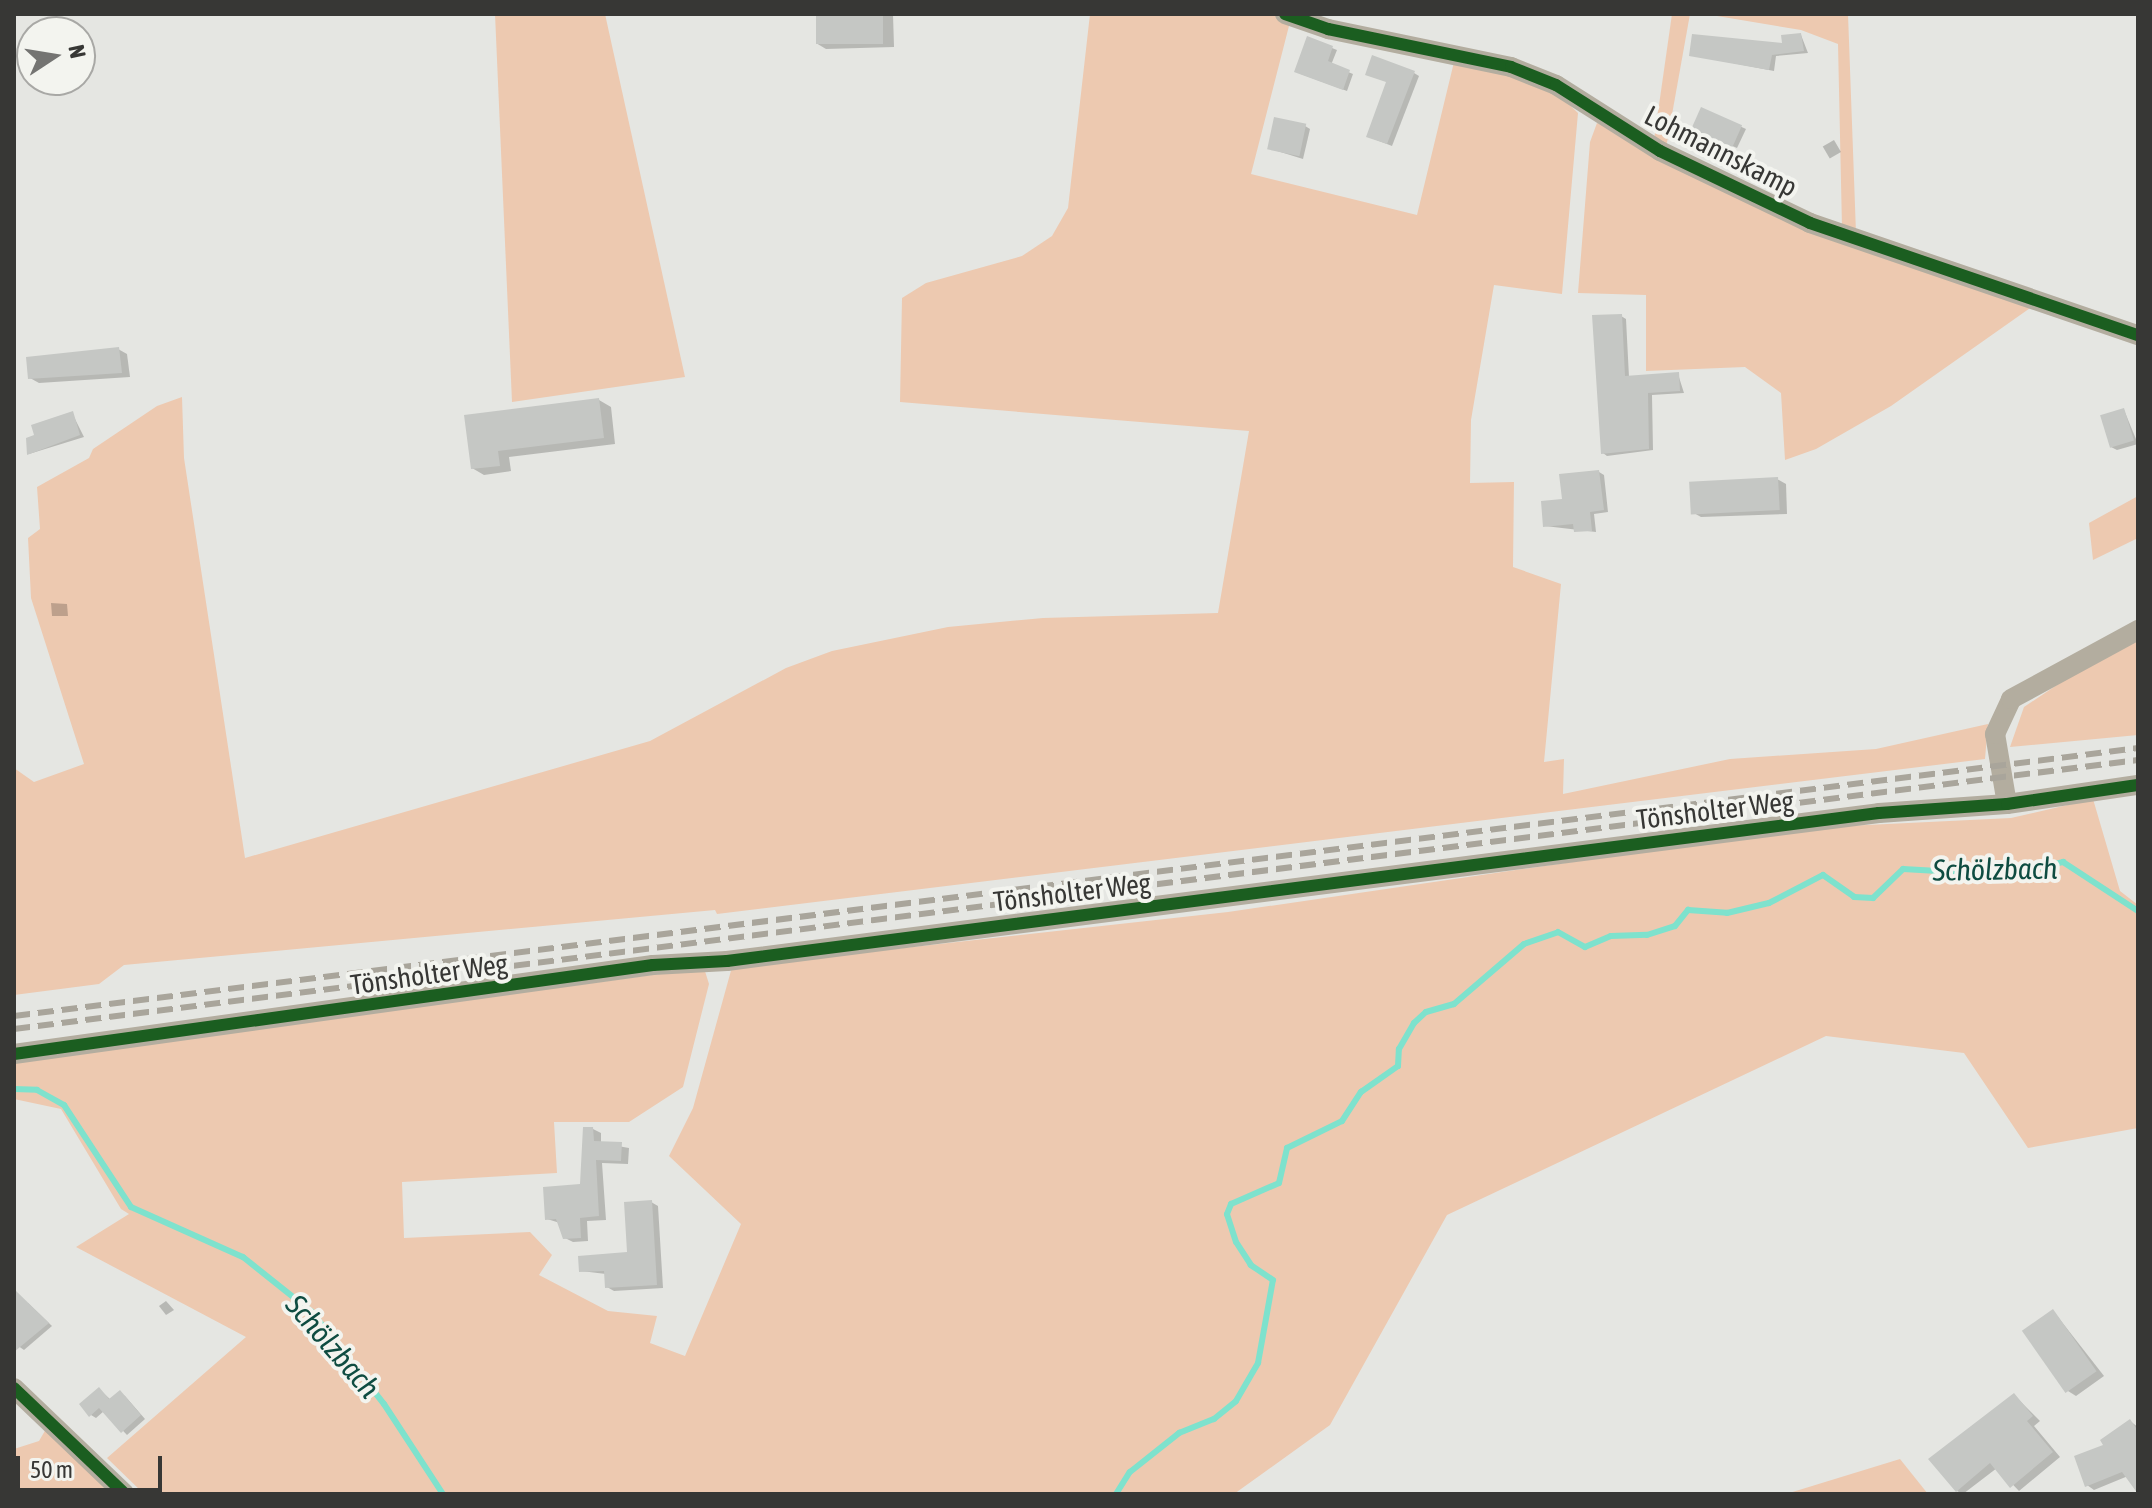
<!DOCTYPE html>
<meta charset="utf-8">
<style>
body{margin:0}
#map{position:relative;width:2152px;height:1508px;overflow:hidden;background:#e5e6e2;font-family:"Asap Condensed",sans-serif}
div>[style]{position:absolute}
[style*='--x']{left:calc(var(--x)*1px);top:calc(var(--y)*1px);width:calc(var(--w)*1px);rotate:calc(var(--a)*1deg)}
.green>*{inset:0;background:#edc9b0}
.shadow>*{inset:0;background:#0003;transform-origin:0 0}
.stream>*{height:6px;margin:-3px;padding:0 3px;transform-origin:3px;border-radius:3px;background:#7ee2cd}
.building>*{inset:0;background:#c5c7c4;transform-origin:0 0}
.street>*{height:20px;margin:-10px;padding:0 10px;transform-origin:10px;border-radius:10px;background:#b3ad9f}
.rail>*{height:6px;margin-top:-3px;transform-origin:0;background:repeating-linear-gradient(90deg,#a9a59b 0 16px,transparent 0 24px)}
.cycleway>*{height:12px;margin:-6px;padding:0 6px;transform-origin:6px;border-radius:6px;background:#1b5e20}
span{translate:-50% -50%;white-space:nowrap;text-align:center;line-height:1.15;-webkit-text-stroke:8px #f3f4ef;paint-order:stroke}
.street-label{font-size:28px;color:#373735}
.water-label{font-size:30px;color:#0e4c41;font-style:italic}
.frame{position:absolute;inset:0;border:16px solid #373735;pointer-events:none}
.north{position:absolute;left:16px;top:16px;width:80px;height:80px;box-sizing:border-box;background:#f3f4ef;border:2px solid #a8a8a5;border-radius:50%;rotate:78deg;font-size:22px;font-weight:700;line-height:32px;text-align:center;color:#373735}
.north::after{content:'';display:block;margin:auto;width:28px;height:36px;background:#747472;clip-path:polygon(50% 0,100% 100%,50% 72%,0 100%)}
.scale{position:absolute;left:16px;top:1456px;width:146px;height:36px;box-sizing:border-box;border:4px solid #373735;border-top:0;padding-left:10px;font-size:24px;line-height:28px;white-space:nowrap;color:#373735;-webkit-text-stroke:6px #f3f4ef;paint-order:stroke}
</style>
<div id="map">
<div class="green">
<i style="clip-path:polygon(495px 14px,605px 14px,685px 377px,512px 402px)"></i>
<i style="clip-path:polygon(1090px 14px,1272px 14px,1290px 22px,1251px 174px,1417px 215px,1454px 62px,1511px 73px,1561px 97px,1578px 113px,1562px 294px,1494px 285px,1471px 420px,1470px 483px,1514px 482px,1513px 567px,1561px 584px,1544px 762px,1564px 759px,1563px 794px,1730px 759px,1876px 749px,1988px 724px,1985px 759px,717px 914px,715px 910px,124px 965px,99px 984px,14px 995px,14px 768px,34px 782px,84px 764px,31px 598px,28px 538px,40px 529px,37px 487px,89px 458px,93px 449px,157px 406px,182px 397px,184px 458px,245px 858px,650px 741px,786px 668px,832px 651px,948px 627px,1043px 618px,1218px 613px,1249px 431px,900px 402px,902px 298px,926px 283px,1022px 256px,1052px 236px,1068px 208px)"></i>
<i style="clip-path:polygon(1672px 14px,1690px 14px,1666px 148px,1654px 140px)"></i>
<i style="clip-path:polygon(1705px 14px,1848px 14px,1856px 233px,1842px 228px,1838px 44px,1801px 30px)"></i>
<i style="clip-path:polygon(1597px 123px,2033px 306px,1891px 406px,1816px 449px,1785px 460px,1781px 393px,1745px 367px,1646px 371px,1646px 295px,1578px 293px,1590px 142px)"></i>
<i style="clip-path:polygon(2138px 496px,2138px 538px,2093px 560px,2089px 523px)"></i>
<i style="clip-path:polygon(2138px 638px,2138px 735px,2010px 747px,2024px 707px,2100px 656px)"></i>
<i style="clip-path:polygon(2093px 799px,2120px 891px,2138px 905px,2138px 1128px,2028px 1148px,1964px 1053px,1826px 1036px,1447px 1215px,1330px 1425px,1234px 1494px,144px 1494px,107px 1458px,246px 1337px,76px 1247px,129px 1214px,121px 1209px,61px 1109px,14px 1099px,14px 1060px,704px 968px,709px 984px,683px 1087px,629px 1122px,554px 1122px,557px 1173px,402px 1182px,404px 1238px,530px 1232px,552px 1255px,539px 1275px,608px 1311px,657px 1316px,650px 1343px,685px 1356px,741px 1224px,669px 1156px,693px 1108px,732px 967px,1228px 912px,1805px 828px,2011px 818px)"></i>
<i style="clip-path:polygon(46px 1429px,114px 1494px,14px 1494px,14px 1449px,39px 1441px)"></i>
<i style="clip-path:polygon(1900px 1459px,1928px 1494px,1786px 1494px)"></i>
</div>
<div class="shadow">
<i style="clip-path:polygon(816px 14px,893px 14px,894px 47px,826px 49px,816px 43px)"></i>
<i style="clip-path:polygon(1801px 35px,1808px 53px,1776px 56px,1774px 71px,1691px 55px,1784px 45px)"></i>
<i style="clip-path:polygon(1332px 48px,1337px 50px,1331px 65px,1353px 74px,1347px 91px,1301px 74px)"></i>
<i style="clip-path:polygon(1414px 73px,1419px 76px,1392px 146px,1374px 139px)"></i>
<i style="clip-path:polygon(1702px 109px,1746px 129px,1737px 148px,1698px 131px)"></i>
<i style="clip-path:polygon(1305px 126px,1310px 129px,1303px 159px,1268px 148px)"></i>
<i style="left:1834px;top:140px;width:14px;height:13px;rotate:60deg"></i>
<i style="clip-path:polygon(1621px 316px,1626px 319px,1629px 377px,1678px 374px,1684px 393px,1652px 395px,1653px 450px,1607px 456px,1603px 453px)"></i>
<i style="clip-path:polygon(118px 349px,127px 354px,130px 377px,39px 383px,30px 378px)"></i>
<i style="clip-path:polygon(599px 400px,611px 407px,615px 444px,509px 457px,511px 471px,484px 475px,472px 468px,466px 417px)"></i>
<i style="clip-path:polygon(2124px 410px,2138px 444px,2117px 450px,2111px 447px)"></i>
<i style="clip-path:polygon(72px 413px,84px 437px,29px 454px)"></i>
<i style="clip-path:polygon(1599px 472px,1604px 475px,1608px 512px,1594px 514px,1596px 532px,1545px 526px,1564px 501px)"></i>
<i style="clip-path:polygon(1777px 479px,1786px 484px,1787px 514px,1701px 517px,1692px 512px)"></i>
<i style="clip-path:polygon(51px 603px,67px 604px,68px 616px,52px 616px)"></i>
<i style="clip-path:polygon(593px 1129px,601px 1133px,601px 1143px,629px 1148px,628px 1164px,602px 1163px,606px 1220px,587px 1221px,588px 1241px,573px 1242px,565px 1238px,560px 1223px,547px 1219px,582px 1186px)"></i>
<i style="clip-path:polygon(651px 1202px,658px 1206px,663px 1288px,614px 1291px,607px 1287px,606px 1274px,581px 1271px,629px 1254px)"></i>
<i style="clip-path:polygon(166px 1301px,174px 1310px,166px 1315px,159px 1306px)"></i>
<i style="clip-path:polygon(28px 1303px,52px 1326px,24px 1350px,14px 1343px,14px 1309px)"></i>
<i style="clip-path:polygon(2054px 1312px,2104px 1376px,2076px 1396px,2068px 1391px)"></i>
<i style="clip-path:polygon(99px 1389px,111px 1400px,120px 1393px,125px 1396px,145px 1419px,127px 1435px,104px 1411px,96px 1418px,91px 1415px)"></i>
<i style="clip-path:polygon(2014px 1395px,2040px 1421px,2034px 1426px,2060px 1457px,2019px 1491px,1997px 1468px,1963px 1494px,1957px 1491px)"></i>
<i style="clip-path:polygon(2130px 1421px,2138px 1427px,2138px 1491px,2128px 1476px,2094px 1490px,2087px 1485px,2107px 1446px)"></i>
</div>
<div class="stream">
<i style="--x:14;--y:1089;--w:23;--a:2"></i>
<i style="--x:37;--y:1090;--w:31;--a:29"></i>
<i style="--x:64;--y:1105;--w:122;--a:56.7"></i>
<i style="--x:131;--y:1207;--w:123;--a:24.1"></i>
<i style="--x:243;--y:1257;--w:88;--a:38.6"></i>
<i style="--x:312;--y:1312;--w:117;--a:52"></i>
<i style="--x:384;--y:1404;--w:108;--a:56.8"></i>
<i style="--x:1116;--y:1494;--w:26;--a:-58"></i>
<i style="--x:1130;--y:1472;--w:63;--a:-38.5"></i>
<i style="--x:1179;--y:1433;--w:38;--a:-22"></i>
<i style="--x:1214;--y:1419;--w:28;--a:-39"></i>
<i style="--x:1236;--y:1401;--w:44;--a:-59.9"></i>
<i style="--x:1258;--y:1363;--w:84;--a:-79.8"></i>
<i style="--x:1273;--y:1280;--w:27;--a:-146"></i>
<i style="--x:1251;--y:1265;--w:27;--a:-123"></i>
<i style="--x:1236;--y:1242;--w:29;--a:-108"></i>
<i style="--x:1227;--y:1214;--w:11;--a:-68"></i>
<i style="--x:1231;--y:1204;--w:52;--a:-23.6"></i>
<i style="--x:1279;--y:1183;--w:36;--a:-77"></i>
<i style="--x:1287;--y:1148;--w:61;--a:-26.1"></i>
<i style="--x:1342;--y:1121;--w:35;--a:-57"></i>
<i style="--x:1361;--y:1092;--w:45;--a:-35.1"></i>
<i style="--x:1398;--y:1066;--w:17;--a:-87"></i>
<i style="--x:1399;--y:1049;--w:30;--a:-60"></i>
<i style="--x:1414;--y:1023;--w:16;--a:-43"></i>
<i style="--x:1426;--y:1012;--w:29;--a:-16"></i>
<i style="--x:1454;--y:1004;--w:92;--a:-40.6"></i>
<i style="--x:1524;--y:944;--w:36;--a:-19"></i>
<i style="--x:1558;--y:932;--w:31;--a:29"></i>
<i style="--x:1585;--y:947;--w:28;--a:-23"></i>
<i style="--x:1611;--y:936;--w:36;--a:-2"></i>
<i style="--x:1647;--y:935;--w:29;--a:-18"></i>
<i style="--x:1675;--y:926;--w:21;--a:-51"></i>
<i style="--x:1688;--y:910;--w:39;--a:4"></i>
<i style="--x:1727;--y:913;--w:43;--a:-13.4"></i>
<i style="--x:1769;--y:903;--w:61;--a:-27.4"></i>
<i style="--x:1823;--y:875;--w:38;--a:35"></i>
<i style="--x:1854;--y:897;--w:19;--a:3"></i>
<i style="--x:1873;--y:898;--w:42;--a:-44"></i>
<i style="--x:1903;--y:869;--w:105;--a:3.3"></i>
<i style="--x:2008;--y:875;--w:57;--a:-13.3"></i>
<i style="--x:2063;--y:862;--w:90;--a:33.2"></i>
</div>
<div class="building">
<i style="left:816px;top:14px;width:67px;height:30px"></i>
<i style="clip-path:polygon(1801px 33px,1804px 51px,1772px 55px,1769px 70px,1689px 56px,1692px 34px,1782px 43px,1781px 35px)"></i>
<i style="clip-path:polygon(1307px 36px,1333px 46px,1328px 61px,1350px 70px,1343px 90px,1294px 72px)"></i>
<i style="clip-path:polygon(1372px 55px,1415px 71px,1387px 144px,1366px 137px,1386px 82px,1365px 75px)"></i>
<i style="left:1701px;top:107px;width:45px;height:24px;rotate:24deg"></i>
<i style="left:1274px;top:117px;width:33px;height:33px;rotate:12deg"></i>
<i style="clip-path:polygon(1622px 314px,1625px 376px,1679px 372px,1680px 391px,1648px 393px,1649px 449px,1601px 454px,1592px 315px)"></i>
<i style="clip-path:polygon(119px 347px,122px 373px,28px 379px,26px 357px)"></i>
<i style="clip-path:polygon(599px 398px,604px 438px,498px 451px,500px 466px,471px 469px,464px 415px)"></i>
<i style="left:2124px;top:408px;width:34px;height:25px;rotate:73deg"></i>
<i style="clip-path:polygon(73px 411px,80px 435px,27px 455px,26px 438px,34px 435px,31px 425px)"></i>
<i style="clip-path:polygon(1599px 470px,1604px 510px,1590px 512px,1592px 531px,1574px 532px,1573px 524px,1543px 527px,1541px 501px,1562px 499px,1559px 474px)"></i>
<i style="left:1778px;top:477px;width:33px;height:89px;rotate:87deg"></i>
<i style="clip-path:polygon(583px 1127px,593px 1127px,594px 1141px,622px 1142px,621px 1161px,596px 1160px,599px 1216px,580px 1218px,581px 1238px,563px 1239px,556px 1219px,545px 1220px,543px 1187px,580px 1184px)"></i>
<i style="clip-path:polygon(652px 1200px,657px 1285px,605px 1288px,604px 1271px,579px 1272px,578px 1256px,627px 1252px,624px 1202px)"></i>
<i style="clip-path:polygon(14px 1289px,49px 1323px,14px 1352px)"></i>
<i style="left:2053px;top:1309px;width:76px;height:38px;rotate:55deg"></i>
<i style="clip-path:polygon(99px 1387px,109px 1399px,120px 1390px,141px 1415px,121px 1433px,99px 1408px,89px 1417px,79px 1404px)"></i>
<i style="clip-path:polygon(2014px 1393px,2033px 1416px,2027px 1421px,2053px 1452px,2010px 1488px,1990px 1463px,1956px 1492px,1928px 1459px)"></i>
<i style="clip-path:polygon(2130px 1419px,2138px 1431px,2138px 1494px,2122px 1472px,2085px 1487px,2074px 1456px,2103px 1445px,2100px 1440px)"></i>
</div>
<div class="street">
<i style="--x:1285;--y:14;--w:46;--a:19.2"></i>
<i style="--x:1328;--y:29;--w:187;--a:11.7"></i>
<i style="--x:1511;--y:67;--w:48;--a:21.8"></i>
<i style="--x:1556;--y:85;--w:123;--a:32.4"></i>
<i style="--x:1660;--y:151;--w:166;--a:25.6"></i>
<i style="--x:1810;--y:223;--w:347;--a:18.9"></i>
<i style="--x:2007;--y:804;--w:71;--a:-99.7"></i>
<i style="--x:1995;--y:734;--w:38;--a:-65"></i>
<i style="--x:2011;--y:699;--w:145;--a:-28.5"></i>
<i style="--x:14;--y:1054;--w:645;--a:-7.93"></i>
<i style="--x:653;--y:965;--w:74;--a:-3.1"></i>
<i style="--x:727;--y:961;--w:1161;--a:-7.32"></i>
<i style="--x:1879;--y:813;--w:128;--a:-4"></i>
<i style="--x:2007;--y:804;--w:132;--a:-8.3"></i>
<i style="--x:14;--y:1388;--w:153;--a:43.7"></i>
</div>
<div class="rail">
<i style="--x:14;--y:1016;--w:2141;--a:-7.19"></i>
<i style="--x:14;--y:1029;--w:2141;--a:-7.22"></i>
</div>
<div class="cycleway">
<i style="--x:1285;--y:14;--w:46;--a:19.2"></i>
<i style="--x:1328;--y:29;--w:187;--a:11.7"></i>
<i style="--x:1511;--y:67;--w:48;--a:21.8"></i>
<i style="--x:1556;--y:85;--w:123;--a:32.4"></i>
<i style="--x:1660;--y:151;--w:166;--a:25.6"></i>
<i style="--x:1810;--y:223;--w:347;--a:18.9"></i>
<i style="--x:14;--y:1054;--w:645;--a:-7.93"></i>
<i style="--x:653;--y:965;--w:74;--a:-3.1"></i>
<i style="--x:727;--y:961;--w:1161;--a:-7.32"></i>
<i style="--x:1879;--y:813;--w:128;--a:-4"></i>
<i style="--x:2007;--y:804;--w:132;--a:-8.3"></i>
<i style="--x:14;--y:1388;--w:153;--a:43.7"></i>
</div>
<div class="street-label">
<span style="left:1721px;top:151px;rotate:27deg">Lohmannskamp</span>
<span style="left:1715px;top:810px;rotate:-7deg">Tönsholter Weg</span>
<span style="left:1072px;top:892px;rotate:-7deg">Tönsholter Weg</span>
<span style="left:429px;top:974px;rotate:-8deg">Tönsholter Weg</span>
</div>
<div class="water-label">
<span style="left:1995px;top:869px;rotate:-1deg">Schölzbach</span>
<span style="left:333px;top:1346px;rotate:49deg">Schölzbach</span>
</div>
<div class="frame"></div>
<div class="north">N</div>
<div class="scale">50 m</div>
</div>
